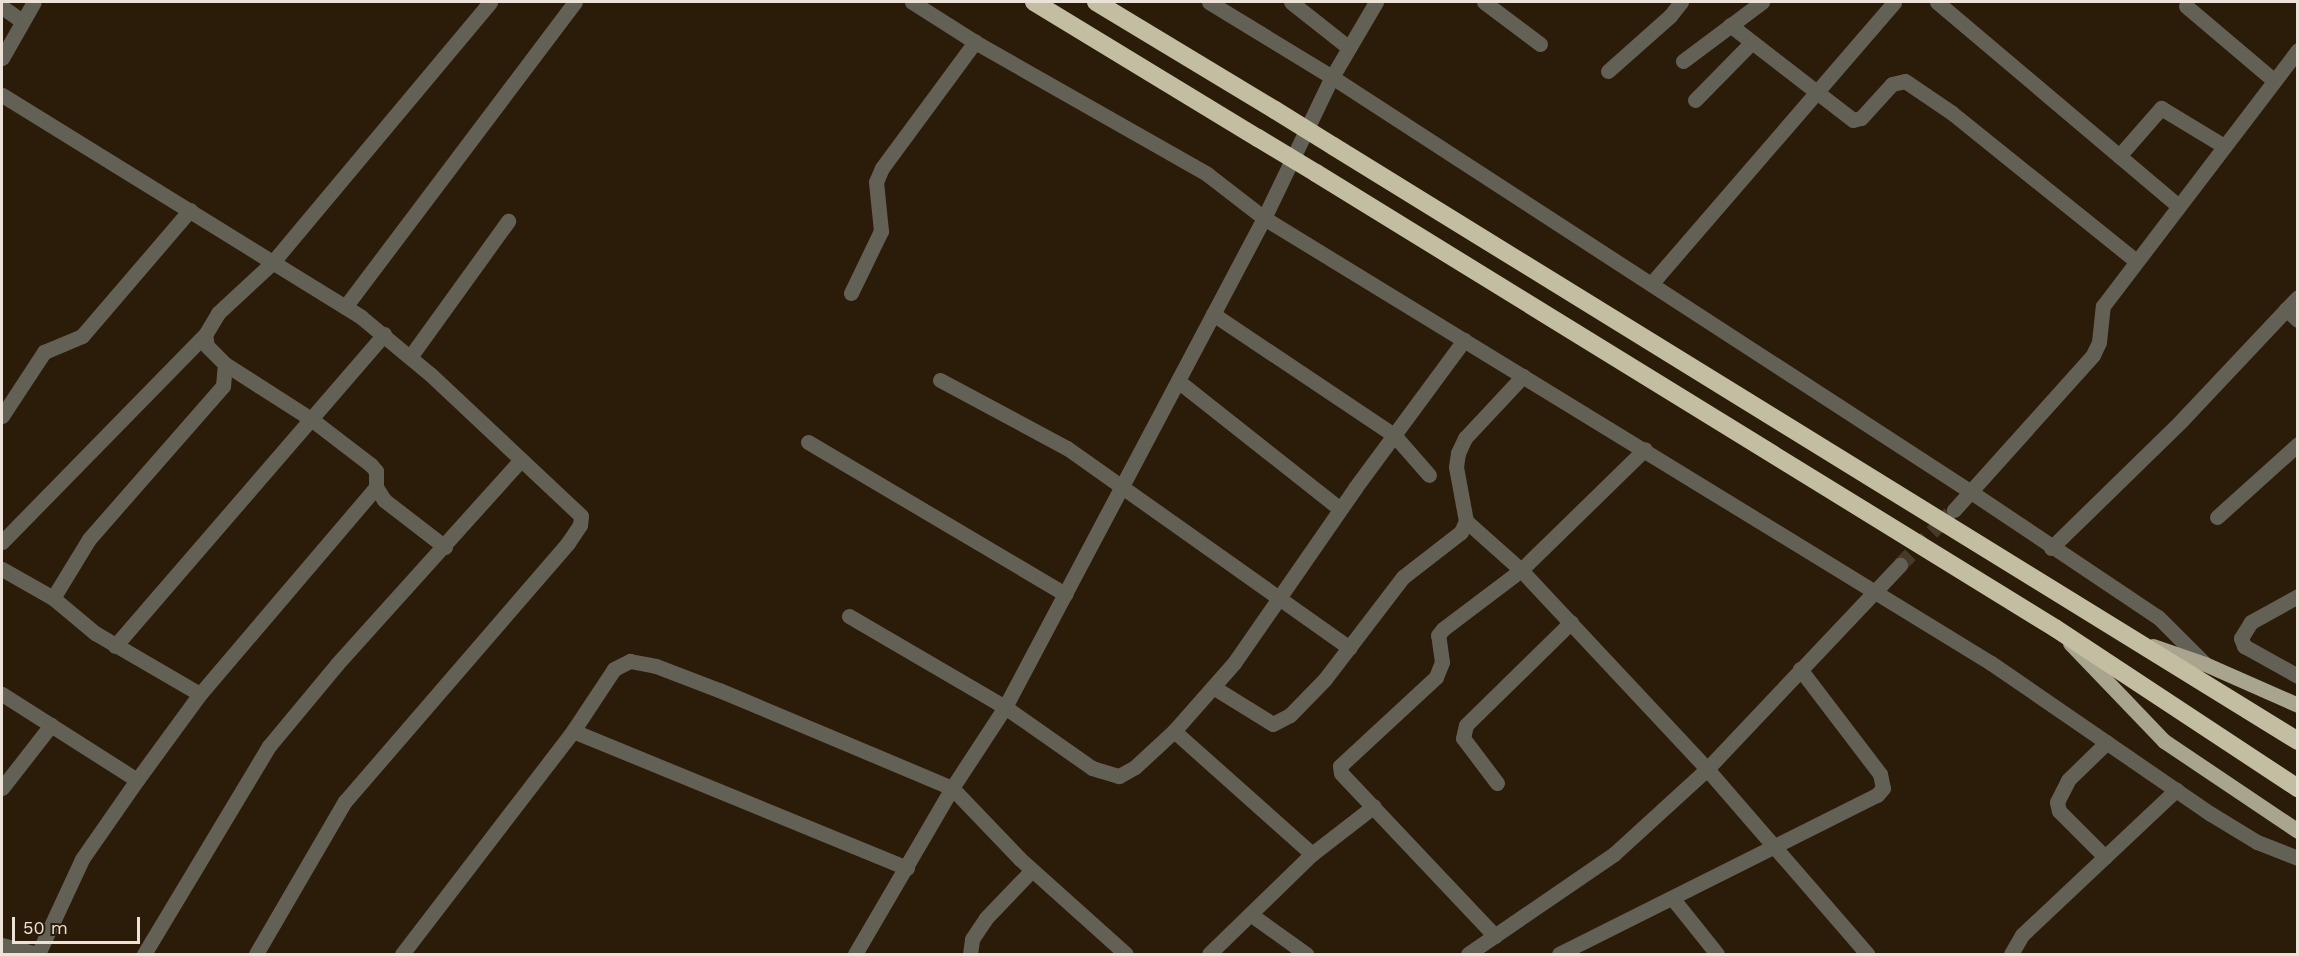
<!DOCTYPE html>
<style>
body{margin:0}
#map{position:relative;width:2299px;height:956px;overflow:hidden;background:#2b1c09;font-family:"Work Sans",sans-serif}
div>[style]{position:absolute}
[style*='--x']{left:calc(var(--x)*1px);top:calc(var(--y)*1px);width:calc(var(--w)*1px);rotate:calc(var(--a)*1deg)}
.minor-tunnel>*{height:15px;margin-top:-7.5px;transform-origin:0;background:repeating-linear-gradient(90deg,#483a28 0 15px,transparent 0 23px)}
.minor>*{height:15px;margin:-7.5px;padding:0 7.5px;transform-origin:7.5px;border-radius:7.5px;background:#636156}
.major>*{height:15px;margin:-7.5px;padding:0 7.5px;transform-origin:7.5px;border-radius:7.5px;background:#a8a48d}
.highway>*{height:18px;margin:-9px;padding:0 9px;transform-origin:9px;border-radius:9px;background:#c3bea2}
.highway-bridge>*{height:18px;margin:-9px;padding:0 9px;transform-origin:9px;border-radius:9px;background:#c3bea2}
span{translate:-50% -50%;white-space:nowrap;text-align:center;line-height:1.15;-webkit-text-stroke:4.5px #2b1c09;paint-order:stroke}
.frame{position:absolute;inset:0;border:3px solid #ede2d7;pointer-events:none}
.scale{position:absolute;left:12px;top:917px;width:128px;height:27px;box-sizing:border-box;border:3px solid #ede2d7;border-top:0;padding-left:8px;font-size:18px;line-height:21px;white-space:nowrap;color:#ede2d7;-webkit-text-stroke:4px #2b1c09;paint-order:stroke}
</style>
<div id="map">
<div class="minor-tunnel">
<i style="--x:1900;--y:565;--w:72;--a:-46.1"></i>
</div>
<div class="minor">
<i style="--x:912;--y:2;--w:75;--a:32.4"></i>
<i style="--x:975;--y:42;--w:267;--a:29.6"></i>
<i style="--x:1207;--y:174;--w:72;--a:37.7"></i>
<i style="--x:1264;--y:218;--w:852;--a:31.47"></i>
<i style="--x:1991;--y:663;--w:267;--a:34.5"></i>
<i style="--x:2211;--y:814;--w:54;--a:31.3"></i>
<i style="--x:2257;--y:842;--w:44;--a:21.3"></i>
<i style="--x:1209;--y:2;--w:144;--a:31.4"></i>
<i style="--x:1332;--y:77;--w:762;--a:33"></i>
<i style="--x:1971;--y:492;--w:225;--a:33.8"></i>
<i style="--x:2158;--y:617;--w:66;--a:45"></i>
<i style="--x:1291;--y:2;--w:74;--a:38.4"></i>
<i style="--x:1484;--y:2;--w:70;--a:36.9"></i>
<i style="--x:1937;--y:2;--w:316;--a:40.2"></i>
<i style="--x:2186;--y:6;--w:113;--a:40.3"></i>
<i style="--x:2;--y:7;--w:24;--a:35"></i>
<i style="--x:1730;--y:25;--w:155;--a:37.7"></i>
<i style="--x:1853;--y:120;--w:8;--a:-14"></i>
<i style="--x:1861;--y:118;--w:46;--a:-47.6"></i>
<i style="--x:1892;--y:84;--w:13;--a:-13"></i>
<i style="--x:1905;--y:81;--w:57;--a:34.2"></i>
<i style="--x:1952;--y:113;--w:236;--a:38.8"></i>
<i style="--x:2;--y:58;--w:64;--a:-60.3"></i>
<i style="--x:1683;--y:61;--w:99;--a:-36.8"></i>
<i style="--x:1608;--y:71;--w:83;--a:-41.6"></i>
<i style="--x:1670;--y:16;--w:18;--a:-52"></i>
<i style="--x:2;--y:95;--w:422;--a:31.7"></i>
<i style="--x:361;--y:317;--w:89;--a:39.6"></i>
<i style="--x:430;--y:374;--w:207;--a:43.2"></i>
<i style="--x:581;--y:516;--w:9;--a:96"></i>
<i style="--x:580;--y:525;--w:22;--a:124"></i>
<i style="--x:568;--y:543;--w:341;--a:130.8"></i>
<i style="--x:345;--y:801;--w:177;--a:120.2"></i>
<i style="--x:1695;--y:100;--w:81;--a:-45.5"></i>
<i style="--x:2119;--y:156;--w:64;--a:-48.8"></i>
<i style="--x:2161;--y:108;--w:71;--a:31.2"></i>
<i style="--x:1651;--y:284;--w:372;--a:-49.2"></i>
<i style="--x:851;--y:293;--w:69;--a:-64.2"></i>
<i style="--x:881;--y:231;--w:49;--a:-95.8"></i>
<i style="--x:876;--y:182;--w:15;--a:-67"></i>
<i style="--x:882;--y:168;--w:157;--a:-53.6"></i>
<i style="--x:345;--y:307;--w:382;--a:-53"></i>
<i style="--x:2286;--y:309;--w:16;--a:43"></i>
<i style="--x:1213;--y:314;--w:218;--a:33.8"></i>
<i style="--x:1394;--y:435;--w:53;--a:48.8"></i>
<i style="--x:410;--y:357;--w:168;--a:-54.2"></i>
<i style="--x:225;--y:364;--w:102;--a:32.6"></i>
<i style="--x:311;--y:419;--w:76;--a:37.5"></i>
<i style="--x:371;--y:465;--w:8;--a:50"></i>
<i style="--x:376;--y:471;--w:16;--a:90"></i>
<i style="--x:376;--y:487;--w:15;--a:58"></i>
<i style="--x:384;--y:500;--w:77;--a:37.6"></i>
<i style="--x:940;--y:380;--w:144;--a:28.2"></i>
<i style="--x:1067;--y:448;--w:346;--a:35.3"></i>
<i style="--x:1178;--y:381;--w:206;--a:38.3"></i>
<i style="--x:2;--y:416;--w:77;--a:-56.7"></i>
<i style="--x:44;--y:352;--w:41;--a:-22.8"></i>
<i style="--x:82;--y:336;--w:166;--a:-49.4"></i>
<i style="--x:808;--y:442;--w:299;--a:30.6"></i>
<i style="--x:1954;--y:510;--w:208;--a:-48.1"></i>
<i style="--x:2093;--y:355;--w:14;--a:-65"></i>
<i style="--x:2099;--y:342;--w:36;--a:-84"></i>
<i style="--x:2103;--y:306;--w:322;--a:-52.7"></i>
<i style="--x:2217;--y:517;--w:109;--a:-42"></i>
<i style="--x:1466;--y:521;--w:74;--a:41.7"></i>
<i style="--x:1521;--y:570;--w:272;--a:46.9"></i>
<i style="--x:1707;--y:769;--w:245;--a:49.1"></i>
<i style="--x:2;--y:542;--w:290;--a:-45.6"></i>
<i style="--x:2051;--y:548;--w:182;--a:-44.3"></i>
<i style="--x:2181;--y:421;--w:170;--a:-46.7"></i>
<i style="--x:2;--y:569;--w:59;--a:29.6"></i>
<i style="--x:53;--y:598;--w:55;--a:39.8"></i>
<i style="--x:95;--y:633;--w:121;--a:30.2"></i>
<i style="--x:2298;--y:596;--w:54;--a:151"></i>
<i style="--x:2251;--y:622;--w:19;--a:122"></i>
<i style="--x:2241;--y:638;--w:9;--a:69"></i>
<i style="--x:2244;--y:646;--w:62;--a:29.1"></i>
<i style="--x:53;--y:598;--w:69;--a:-58.6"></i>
<i style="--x:89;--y:539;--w:203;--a:-48.8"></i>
<i style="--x:223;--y:386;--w:22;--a:-85"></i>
<i style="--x:225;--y:364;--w:25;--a:-135"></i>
<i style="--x:207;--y:346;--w:11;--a:-100"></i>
<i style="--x:205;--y:335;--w:26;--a:-59"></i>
<i style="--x:218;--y:313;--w:74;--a:-42.8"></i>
<i style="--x:272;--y:263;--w:340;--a:-50.1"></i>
<i style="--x:849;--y:616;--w:181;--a:30.3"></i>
<i style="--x:1005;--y:707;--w:106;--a:35"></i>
<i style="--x:1092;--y:768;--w:28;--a:17"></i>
<i style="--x:1119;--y:776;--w:18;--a:-29"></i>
<i style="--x:1135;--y:767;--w:53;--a:-42.7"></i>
<i style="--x:1174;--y:731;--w:91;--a:-48.6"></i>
<i style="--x:1234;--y:663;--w:213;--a:-55.3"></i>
<i style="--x:1355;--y:488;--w:184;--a:-53.6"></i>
<i style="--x:115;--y:646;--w:412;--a:-49.2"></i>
<i style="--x:1213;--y:687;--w:70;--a:31.7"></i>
<i style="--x:1273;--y:724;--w:19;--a:-28"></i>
<i style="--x:1290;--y:715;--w:50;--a:-45.8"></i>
<i style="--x:1325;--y:679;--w:128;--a:-52.6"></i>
<i style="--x:1403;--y:577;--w:73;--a:-37.8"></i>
<i style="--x:1461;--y:532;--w:12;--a:-66"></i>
<i style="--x:1466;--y:521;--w:55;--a:-100.5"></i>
<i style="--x:1456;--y:467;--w:14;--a:-82"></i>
<i style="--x:1458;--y:453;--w:17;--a:-65"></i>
<i style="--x:1465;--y:438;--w:85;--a:-46.9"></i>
<i style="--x:2;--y:694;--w:160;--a:32.5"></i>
<i style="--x:573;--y:731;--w:361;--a:22.3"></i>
<i style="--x:1174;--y:731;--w:185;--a:41.7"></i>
<i style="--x:1497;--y:783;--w:56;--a:-127.1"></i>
<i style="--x:1463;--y:738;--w:13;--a:-77"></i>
<i style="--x:1466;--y:725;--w:147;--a:-44.4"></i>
<i style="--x:2;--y:788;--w:80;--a:-52.1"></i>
<i style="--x:2105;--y:857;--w:65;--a:-135"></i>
<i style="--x:2059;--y:811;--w:9;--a:-103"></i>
<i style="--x:2057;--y:802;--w:25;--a:-63"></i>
<i style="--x:2068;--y:780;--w:54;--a:-44.3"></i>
<i style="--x:1673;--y:899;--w:70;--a:51.3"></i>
<i style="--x:1250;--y:914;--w:69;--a:35.5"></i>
<i style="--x:1495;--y:936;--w:224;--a:-133.4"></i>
<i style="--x:1341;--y:773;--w:7;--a:-98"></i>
<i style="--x:1340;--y:766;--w:131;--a:-42.8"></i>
<i style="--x:1436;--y:677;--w:16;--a:-68"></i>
<i style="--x:1442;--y:662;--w:27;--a:-98"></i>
<i style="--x:1438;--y:635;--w:8;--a:-50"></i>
<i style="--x:1443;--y:629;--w:98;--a:-37.1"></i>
<i style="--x:1521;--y:570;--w:173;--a:-44.3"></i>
<i style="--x:2;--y:945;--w:36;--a:14"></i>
<i style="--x:38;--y:954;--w:105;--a:-65.1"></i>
<i style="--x:82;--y:859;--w:96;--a:-55.2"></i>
<i style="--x:137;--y:780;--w:107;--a:-53.8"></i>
<i style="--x:200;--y:694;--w:272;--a:-49.6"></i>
<i style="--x:144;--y:954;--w:243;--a:-59"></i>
<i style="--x:269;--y:746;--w:107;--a:-50.3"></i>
<i style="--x:337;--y:664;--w:273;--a:-48"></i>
<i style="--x:402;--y:954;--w:281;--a:-52.5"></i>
<i style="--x:573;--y:731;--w:74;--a:-56.5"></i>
<i style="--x:614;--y:669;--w:18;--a:-27"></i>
<i style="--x:630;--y:661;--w:26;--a:11"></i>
<i style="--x:656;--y:666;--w:67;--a:20.9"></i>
<i style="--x:719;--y:690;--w:253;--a:22.8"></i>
<i style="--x:952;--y:788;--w:98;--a:46.2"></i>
<i style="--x:1020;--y:859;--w:142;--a:41.9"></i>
<i style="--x:855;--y:954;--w:192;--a:-59.7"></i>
<i style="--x:952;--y:788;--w:97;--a:-56.8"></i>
<i style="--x:1005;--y:707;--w:553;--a:-62.09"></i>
<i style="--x:1264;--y:218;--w:157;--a:-64.3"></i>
<i style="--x:1332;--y:77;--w:87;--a:-59.6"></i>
<i style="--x:970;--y:954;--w:15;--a:-82"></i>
<i style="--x:972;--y:939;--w:25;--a:-56"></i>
<i style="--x:986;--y:918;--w:66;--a:-46.2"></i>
<i style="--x:1209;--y:954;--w:144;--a:-44.2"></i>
<i style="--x:1312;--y:854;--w:78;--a:-37.7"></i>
<i style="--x:1468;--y:954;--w:177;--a:-34.4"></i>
<i style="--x:1614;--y:854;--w:126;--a:-42.4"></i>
<i style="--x:1707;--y:769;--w:281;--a:-46.6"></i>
<i style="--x:1559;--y:954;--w:356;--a:-26.6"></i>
<i style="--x:1877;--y:795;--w:9;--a:-49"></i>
<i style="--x:1883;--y:788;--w:14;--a:-102"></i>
<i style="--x:1880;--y:774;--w:132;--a:-127.3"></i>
<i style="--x:2011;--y:954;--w:22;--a:-60"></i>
<i style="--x:2022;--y:935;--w:212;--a:-43.3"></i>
</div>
<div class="major">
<i style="--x:2070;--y:643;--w:136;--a:46.2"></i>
<i style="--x:2164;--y:741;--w:161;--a:33.9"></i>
<i style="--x:2153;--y:646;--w:55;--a:19.1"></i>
<i style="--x:2205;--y:664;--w:102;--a:23.8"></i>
</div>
<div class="highway">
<i style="--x:1034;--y:2;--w:262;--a:31.3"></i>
<i style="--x:1096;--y:2;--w:209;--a:31.1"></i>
<i style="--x:1333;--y:146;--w:1134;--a:31.66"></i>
<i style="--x:1316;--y:173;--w:868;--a:31.62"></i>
<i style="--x:2055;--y:628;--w:291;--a:33.4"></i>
</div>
<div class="highway-bridge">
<i style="--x:1275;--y:110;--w:68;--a:31.8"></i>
<i style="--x:1258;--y:138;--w:68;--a:31.1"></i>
</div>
<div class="frame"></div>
<div class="scale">50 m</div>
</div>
